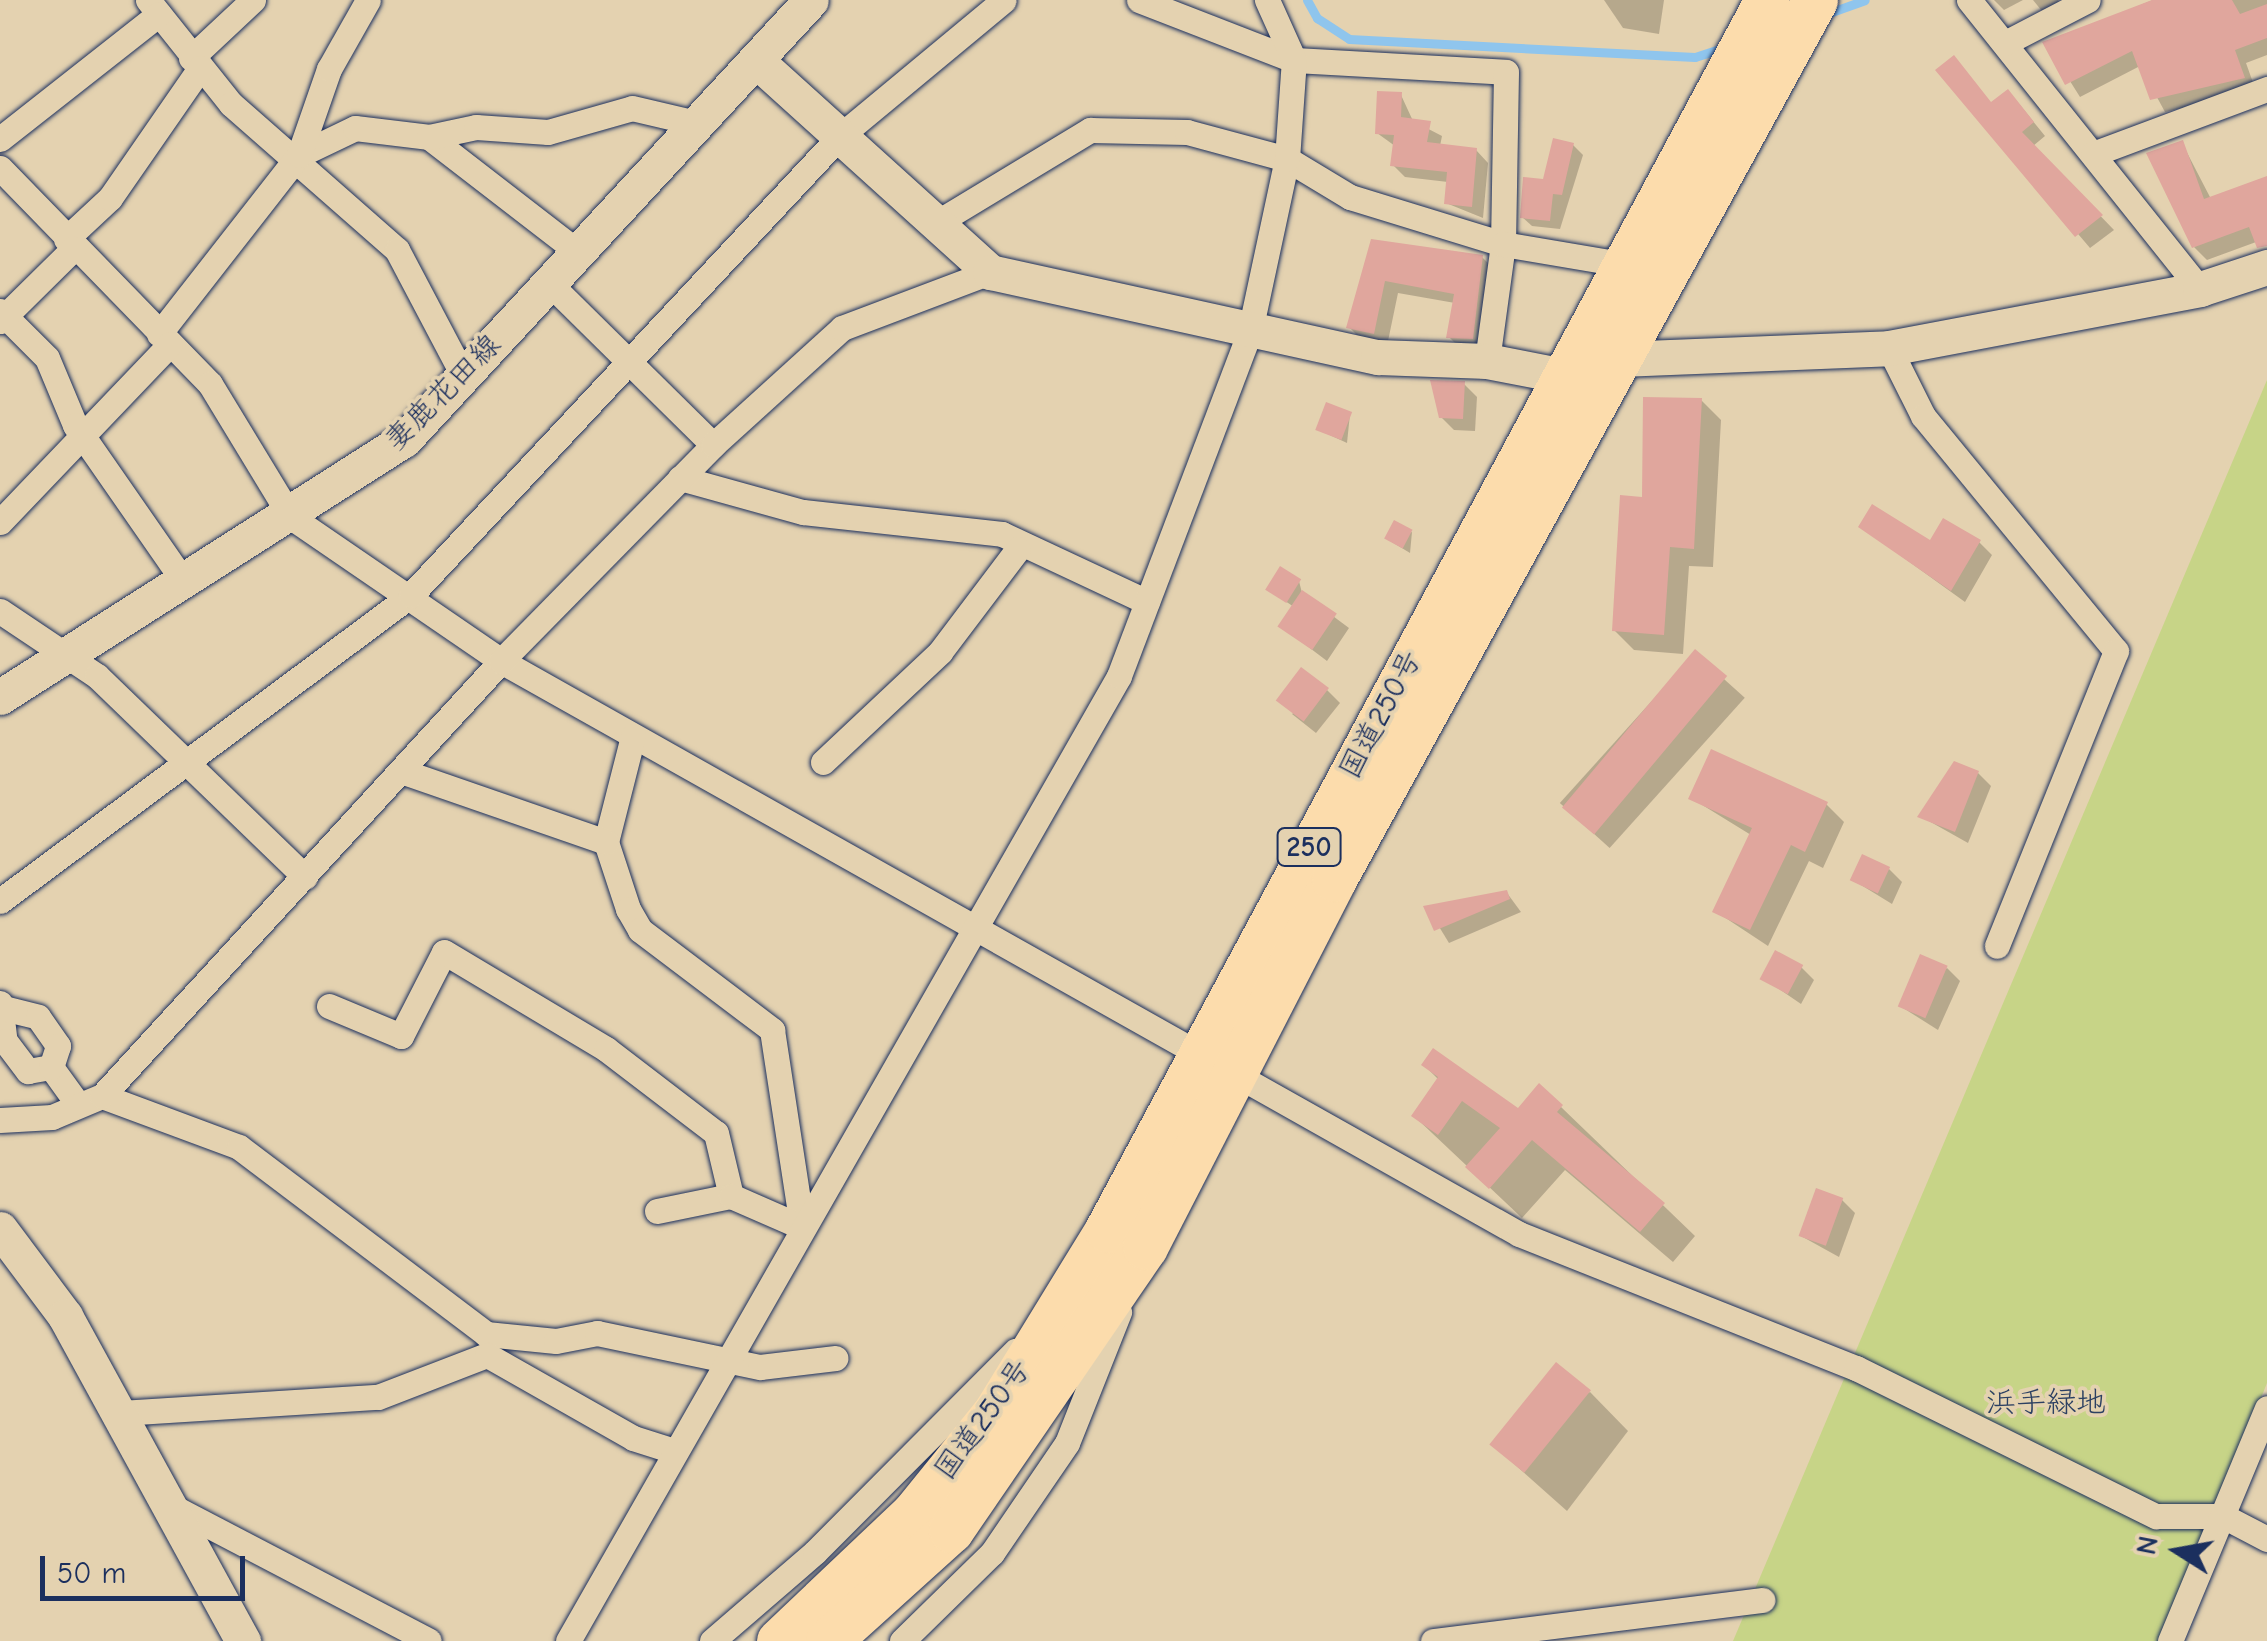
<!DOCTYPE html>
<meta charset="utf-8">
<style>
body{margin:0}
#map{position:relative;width:2267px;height:1641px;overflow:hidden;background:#e4d2b0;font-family:"Comic Neue","Klee One",sans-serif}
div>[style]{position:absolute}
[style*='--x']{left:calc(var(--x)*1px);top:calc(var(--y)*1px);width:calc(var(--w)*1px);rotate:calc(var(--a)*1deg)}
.green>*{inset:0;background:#c7d487}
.shadow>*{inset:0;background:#0003;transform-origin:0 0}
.stream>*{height:9px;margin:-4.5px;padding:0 4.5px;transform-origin:4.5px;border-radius:4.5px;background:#8fc5ed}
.building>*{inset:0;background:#e0a69d;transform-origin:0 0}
.roads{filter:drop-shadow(0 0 2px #1b2f5e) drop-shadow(0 0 2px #1b2f5e)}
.street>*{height:25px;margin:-12.5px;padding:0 12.5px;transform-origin:12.5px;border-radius:12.5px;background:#e4d2b0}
.secondary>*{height:35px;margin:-17.5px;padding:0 17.5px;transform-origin:17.5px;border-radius:17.5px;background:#e4d2b0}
.highway>*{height:45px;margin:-22.5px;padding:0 22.5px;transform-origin:22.5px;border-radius:22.5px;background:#fcdcac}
span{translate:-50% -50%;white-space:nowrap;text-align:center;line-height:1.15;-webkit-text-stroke:8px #e4d2b0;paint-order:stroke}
.shield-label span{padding:2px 8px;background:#e4d2b0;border:2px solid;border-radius:8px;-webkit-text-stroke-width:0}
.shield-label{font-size:28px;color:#1b2f5e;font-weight:700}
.street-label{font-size:30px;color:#1b2f5e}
.park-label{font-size:30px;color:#2c4062}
.north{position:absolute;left:2127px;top:1501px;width:100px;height:100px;-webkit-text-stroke:8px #e4d2b0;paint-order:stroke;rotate:281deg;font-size:28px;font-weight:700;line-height:40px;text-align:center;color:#1b2f5e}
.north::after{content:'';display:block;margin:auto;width:35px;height:45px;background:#1b2f5e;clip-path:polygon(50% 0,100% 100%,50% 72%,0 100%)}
.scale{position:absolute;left:40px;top:1556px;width:205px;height:45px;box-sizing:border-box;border:5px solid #1b2f5e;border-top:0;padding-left:12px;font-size:30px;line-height:35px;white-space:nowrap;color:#1b2f5e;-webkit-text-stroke:8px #e4d2b0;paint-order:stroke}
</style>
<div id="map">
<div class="green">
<i style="clip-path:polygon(2267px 380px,2267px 1383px,2223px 1492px,2158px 1641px,1733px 1641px)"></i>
</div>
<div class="shadow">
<i style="clip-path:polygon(1604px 0,1664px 0,1659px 34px,1623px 28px)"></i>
<i style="clip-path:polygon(1994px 0,2023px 0,2004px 10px)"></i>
<i style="clip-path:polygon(2033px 0,2058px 0,2065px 13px,2050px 21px)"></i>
<i style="clip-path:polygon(2153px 0,2267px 0,2267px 55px,2246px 63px,2256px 91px,2165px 112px,2140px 66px,2080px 97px,2046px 43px)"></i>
<i style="clip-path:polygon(1939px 70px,1993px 104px,2020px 105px,2045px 136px,2033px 146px,2114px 230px,2090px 248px)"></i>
<i style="clip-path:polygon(1401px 95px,1413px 121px,1442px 136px,1440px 146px,1476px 150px,1488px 163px,1483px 218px,1446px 203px,1448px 182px,1405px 177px,1393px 165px,1395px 146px,1377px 133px)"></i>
<i style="clip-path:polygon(2182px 143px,2211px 199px,2267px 181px,2267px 238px,2207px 260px,2194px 247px)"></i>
<i style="clip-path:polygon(1573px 145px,1583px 155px,1560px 229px,1532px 226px,1522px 217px)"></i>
<i style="clip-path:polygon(1373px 242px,1482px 257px,1495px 270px,1485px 351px,1462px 350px,1449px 337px,1455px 303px,1398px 293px,1387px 346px,1362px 340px,1349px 327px)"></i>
<i style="clip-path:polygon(1432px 383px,1464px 384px,1477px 397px,1475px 431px,1454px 430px,1441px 417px)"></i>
<i style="clip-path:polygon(1701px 400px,1721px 420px,1713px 567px,1689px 566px,1683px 654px,1634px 650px,1614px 630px,1644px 499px)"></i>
<i style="clip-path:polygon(1350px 414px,1347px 443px,1319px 430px)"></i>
<i style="clip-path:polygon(1861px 527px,1931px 543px,1979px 542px,1992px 555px,1965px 602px)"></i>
<i style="clip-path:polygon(1412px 532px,1410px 553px,1387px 539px)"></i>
<i style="clip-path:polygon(1299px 581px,1302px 593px,1349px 628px,1327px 661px,1282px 627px,1294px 607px,1269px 590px)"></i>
<i style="left:1695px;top:653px;width:67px;height:202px;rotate:42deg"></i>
<i style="clip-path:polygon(1327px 690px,1340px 703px,1316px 733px,1292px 714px)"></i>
<i style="clip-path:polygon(1978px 773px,1991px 786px,1968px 843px,1920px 816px)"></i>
<i style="clip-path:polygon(1691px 798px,1826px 804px,1844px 822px,1823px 868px,1809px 861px,1768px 946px,1715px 911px,1751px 835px)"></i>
<i style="clip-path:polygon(1889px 869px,1902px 882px,1892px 904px,1853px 880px)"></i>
<i style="clip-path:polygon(1507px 893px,1521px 912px,1449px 943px,1427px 907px)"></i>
<i style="clip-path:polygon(1801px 967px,1814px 980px,1801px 1004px,1763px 978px)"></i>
<i style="clip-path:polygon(1947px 968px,1960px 981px,1938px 1030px,1900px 1006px)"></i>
<i style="clip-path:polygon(1424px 1065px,1518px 1111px,1561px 1107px,1695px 1236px,1673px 1262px,1565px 1170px,1522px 1218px,1414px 1116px,1439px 1080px)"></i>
<i style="clip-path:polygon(1842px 1200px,1855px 1213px,1839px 1257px,1801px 1236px)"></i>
<i style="clip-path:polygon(1590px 1392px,1628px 1431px,1567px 1511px,1494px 1446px)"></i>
</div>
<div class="stream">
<i style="--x:1307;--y:0;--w:21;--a:61"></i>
<i style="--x:1317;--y:18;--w:38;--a:33"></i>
<i style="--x:1349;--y:39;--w:346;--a:3"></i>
<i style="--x:1695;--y:57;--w:32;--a:-18"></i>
<i style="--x:1826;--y:14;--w:41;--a:-19.7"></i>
</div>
<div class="building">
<i style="clip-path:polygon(2152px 0,2232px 0,2240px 14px,2267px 4px,2267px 38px,2235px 50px,2245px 78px,2150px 100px,2132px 51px,2065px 85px,2042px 42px)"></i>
<i style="clip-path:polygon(1954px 55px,1991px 102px,2008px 89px,2034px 122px,2022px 132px,2103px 215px,2075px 237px,1935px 70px)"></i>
<i style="clip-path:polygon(1377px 91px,1402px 92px,1401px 117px,1431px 121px,1427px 142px,1477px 148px,1472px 207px,1444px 204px,1447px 172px,1390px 166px,1394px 135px,1375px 134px)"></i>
<i style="clip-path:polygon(1553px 138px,1574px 143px,1562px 195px,1553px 194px,1550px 221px,1520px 218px,1523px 177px,1543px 179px)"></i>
<i style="clip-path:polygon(2183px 140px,2204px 199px,2267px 176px,2267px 246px,2257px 248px,2249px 227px,2192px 248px,2146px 153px)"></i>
<i style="clip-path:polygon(1371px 239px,1483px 255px,1473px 339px,1446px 338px,1454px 294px,1385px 281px,1374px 334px,1346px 328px)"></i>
<i style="clip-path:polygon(1430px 380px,1465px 381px,1463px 419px,1439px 418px)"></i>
<i style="clip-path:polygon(1643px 397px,1702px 398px,1694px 549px,1670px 547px,1664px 635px,1612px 631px,1620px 495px,1642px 497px)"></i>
<i style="left:1326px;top:402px;width:28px;height:30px;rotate:21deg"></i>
<i style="clip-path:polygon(1872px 504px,1930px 540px,1943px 518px,1981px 540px,1951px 591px,1858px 527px)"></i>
<i style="left:1394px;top:520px;width:21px;height:21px;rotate:28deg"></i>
<i style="left:1280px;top:566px;width:25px;height:28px;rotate:32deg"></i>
<i style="left:1302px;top:590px;width:42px;height:44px;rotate:34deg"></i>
<i style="left:1695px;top:649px;width:42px;height:207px;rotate:40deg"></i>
<i style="left:1301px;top:667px;width:35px;height:42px;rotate:37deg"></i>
<i style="clip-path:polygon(1711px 749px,1828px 802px,1805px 852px,1791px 845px,1750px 930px,1712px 912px,1752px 828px,1688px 799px)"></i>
<i style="clip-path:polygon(1954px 761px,1979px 771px,1955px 832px,1917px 817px)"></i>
<i style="left:1862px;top:854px;width:31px;height:29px;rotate:25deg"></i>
<i style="clip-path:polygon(1507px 890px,1510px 899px,1434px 931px,1423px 906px)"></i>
<i style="left:1775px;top:950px;width:32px;height:33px;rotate:28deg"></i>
<i style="left:1920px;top:954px;width:30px;height:57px;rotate:23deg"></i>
<i style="clip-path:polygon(1433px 1048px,1518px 1108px,1539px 1083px,1563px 1105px,1557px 1112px,1665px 1203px,1640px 1232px,1532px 1140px,1489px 1189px,1465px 1167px,1500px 1128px,1462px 1101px,1438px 1135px,1411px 1116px,1438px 1077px,1421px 1065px)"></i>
<i style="left:1816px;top:1188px;width:29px;height:51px;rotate:20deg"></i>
<i style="left:1556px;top:1362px;width:45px;height:106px;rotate:39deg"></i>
</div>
<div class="roads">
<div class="street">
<i style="--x:148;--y:0;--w:133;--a:51.4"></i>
<i style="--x:231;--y:104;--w:221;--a:41.3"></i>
<i style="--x:397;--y:250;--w:144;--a:62.2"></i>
<i style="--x:1139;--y:0;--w:166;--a:21.2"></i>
<i style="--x:1294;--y:60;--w:212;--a:3.2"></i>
<i style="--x:1506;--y:72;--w:172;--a:91"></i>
<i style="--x:1503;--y:244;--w:118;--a:97.8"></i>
<i style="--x:1969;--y:0;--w:370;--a:51.4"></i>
<i style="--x:2005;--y:43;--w:93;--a:-27.4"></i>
<i style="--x:191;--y:58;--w:85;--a:-43.1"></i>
<i style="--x:429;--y:137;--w:190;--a:37.7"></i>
<i style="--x:0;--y:139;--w:202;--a:-38.2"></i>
<i style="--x:2093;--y:154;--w:186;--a:-20.5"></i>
<i style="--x:299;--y:155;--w:62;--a:-25.7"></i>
<i style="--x:355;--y:128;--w:75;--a:6.9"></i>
<i style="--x:429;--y:137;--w:48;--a:-12"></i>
<i style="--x:476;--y:127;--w:72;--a:4"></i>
<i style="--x:548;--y:132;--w:87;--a:-15.9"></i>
<i style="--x:632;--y:108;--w:70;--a:13.2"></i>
<i style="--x:0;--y:168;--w:301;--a:45.8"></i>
<i style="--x:210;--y:384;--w:156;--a:58.7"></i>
<i style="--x:291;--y:517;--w:255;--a:34.4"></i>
<i style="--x:501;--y:661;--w:1168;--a:29.37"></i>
<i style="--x:1519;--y:1234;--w:363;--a:21.7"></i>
<i style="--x:1856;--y:1368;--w:335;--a:26.3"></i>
<i style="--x:2156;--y:1516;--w:67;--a:0"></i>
<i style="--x:2223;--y:1516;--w:50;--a:27.6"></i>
<i style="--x:933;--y:225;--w:184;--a:-31.2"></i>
<i style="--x:1090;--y:130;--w:97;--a:1.2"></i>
<i style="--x:1187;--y:132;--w:104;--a:15.1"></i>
<i style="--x:1287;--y:159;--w:74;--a:31.1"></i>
<i style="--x:1350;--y:197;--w:160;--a:17.1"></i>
<i style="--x:1503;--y:244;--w:120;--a:9.6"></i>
<i style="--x:66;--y:239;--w:60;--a:-43"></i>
<i style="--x:110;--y:198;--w:158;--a:-55.3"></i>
<i style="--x:550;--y:284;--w:229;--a:44.6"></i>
<i style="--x:0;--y:311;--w:66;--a:45"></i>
<i style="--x:47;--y:358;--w:73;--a:67.3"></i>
<i style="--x:75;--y:425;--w:191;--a:55.2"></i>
<i style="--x:0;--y:321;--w:103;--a:-44.6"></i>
<i style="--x:159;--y:334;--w:227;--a:-52"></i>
<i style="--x:299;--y:155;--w:91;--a:-70.8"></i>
<i style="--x:329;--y:69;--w:79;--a:-60.5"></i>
<i style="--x:1889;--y:348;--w:76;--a:63.4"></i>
<i style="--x:1923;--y:416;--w:304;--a:50.6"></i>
<i style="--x:2116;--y:651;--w:318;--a:112"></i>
<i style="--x:680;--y:478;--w:128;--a:15.5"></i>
<i style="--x:803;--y:512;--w:200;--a:6.3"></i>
<i style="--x:1002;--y:534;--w:160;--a:25.1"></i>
<i style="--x:0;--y:522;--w:246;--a:-46.3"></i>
<i style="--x:0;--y:611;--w:117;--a:33.8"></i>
<i style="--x:97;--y:676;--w:289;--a:44"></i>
<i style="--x:633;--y:736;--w:109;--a:104.3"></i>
<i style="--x:606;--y:842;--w:71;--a:71.8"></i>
<i style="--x:628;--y:909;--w:24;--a:60"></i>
<i style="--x:640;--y:930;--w:166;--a:37.1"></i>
<i style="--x:772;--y:1030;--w:199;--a:81.3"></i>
<i style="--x:823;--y:762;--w:161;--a:-43.2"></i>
<i style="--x:940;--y:652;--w:129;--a:-52.9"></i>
<i style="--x:401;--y:771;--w:217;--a:19.1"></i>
<i style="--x:0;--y:901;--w:512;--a:-36.67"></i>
<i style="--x:411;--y:595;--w:627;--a:-46.94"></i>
<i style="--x:839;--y:137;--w:214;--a:-39.7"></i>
<i style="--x:0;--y:1003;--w:38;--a:83"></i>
<i style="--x:5;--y:1041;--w:38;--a:53"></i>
<i style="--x:28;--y:1071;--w:23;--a:-10"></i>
<i style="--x:51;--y:1067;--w:44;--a:54.2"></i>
<i style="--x:329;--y:1006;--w:78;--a:22.6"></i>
<i style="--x:401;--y:1036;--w:94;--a:-62.9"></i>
<i style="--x:444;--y:952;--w:189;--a:30.9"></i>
<i style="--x:606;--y:1049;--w:138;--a:37.4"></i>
<i style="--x:716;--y:1133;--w:65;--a:76.6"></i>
<i style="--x:3;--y:1008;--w:36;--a:14"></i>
<i style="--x:38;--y:1017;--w:35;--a:55"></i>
<i style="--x:58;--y:1046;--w:22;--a:108"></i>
<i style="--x:102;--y:1096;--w:146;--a:20.4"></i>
<i style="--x:239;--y:1147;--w:310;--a:37.1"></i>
<i style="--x:486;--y:1334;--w:70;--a:5.7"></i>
<i style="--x:556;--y:1341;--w:42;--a:-11"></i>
<i style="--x:597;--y:1333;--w:167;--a:11.8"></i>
<i style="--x:760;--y:1367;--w:76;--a:-6.8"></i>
<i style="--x:0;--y:1120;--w:52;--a:-3.3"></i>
<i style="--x:52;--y:1117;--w:54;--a:-22.8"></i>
<i style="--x:102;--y:1096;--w:590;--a:-47.47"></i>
<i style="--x:501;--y:661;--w:303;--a:-45.5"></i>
<i style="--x:713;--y:445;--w:174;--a:-42.2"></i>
<i style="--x:842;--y:328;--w:158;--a:-20.7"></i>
<i style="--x:657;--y:1211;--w:76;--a:-11.5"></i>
<i style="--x:731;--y:1196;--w:77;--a:23.6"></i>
<i style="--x:121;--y:1413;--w:257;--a:-3.6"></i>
<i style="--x:378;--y:1397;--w:117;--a:-21.1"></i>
<i style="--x:487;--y:1355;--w:168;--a:29.6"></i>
<i style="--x:633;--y:1438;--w:43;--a:17.6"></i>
<i style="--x:177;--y:1509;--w:284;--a:27.6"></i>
<i style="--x:568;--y:1641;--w:1111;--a:-60.27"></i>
<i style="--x:1119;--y:676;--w:369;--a:-69.2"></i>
<i style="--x:1250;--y:331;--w:176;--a:-77.9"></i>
<i style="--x:1287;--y:159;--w:99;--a:-86"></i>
<i style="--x:1294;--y:60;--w:66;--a:-114.2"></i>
<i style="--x:712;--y:1641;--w:136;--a:-40.8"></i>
<i style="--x:815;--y:1552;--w:284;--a:-45.1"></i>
<i style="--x:902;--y:1641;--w:126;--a:-44.4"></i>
<i style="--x:992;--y:1553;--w:133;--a:-55.7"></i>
<i style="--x:1067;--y:1443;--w:141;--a:-68.3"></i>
<i style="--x:1433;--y:1641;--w:332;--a:-7.1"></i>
<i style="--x:2170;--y:1641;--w:252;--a:-67.4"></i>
</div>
<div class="secondary">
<i style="--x:759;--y:63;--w:312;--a:42.1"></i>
<i style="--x:990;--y:272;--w:397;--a:12.4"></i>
<i style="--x:1378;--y:357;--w:109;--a:2.1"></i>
<i style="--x:1487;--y:361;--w:78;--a:11"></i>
<i style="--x:1564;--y:376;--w:59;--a:-16.9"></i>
<i style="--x:1620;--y:359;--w:269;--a:-2.3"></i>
<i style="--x:1889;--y:348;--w:317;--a:-10.7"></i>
<i style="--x:2200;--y:289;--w:71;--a:-18.2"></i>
<i style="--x:0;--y:697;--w:479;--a:-32.5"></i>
<i style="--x:404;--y:440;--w:599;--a:-47.23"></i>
<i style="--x:0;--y:1229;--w:109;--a:53.2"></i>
<i style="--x:65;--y:1316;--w:371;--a:61.3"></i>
</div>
<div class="highway">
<i style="--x:779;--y:1641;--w:186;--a:-43.5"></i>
<i style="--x:914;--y:1513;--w:129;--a:-51"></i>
<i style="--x:995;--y:1413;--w:215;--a:-58.5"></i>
<i style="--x:1107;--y:1230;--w:1396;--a:-61.78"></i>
<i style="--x:828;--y:1641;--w:166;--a:-42.1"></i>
<i style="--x:951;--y:1530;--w:343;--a:-55.6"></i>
<i style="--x:1145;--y:1247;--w:414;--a:-62.8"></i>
<i style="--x:1334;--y:879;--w:1002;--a:-61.31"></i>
</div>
</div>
<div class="shield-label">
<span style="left:1309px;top:847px">250</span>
</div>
<div class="street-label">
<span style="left:443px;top:393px;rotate:-45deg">妻鹿花田線</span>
<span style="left:1381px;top:715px;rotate:-62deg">国道250号</span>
<span style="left:983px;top:1420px;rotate:-54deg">国道250号</span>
</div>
<div class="park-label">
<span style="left:2046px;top:1403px">浜手緑地</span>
</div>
<div class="north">N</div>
<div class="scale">50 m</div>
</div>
